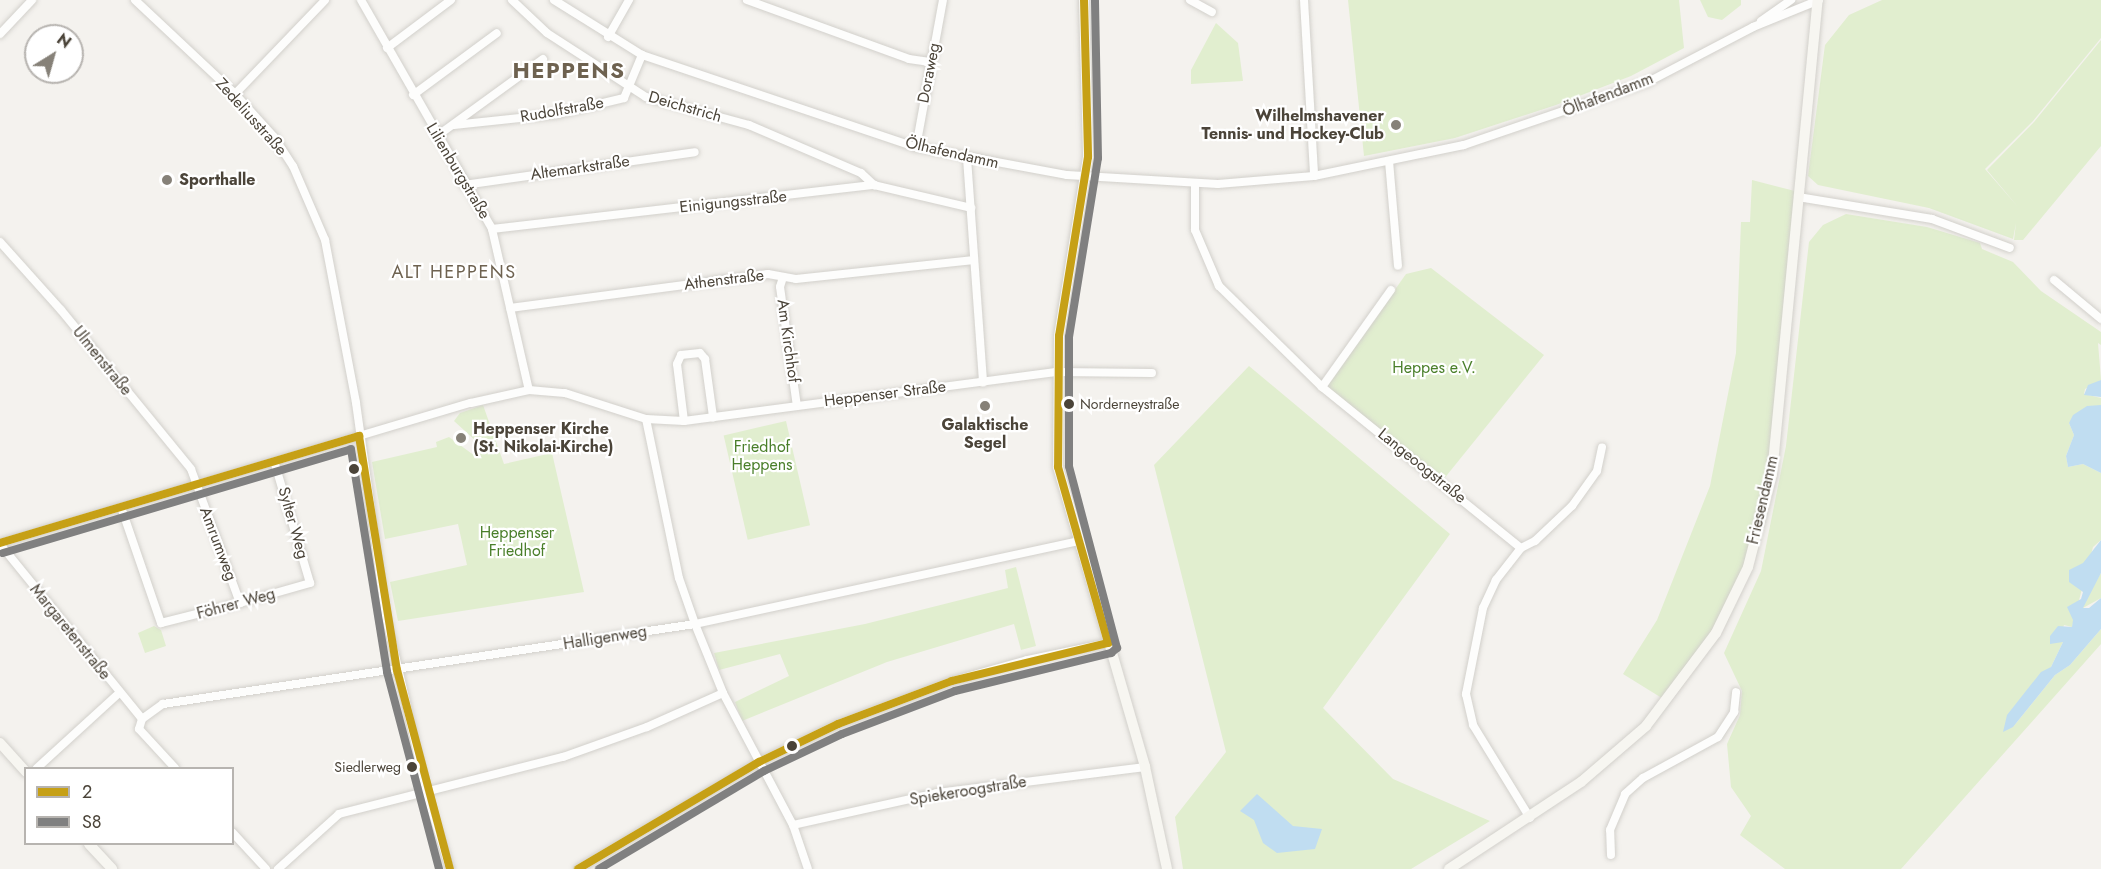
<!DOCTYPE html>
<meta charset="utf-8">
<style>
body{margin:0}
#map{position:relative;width:2101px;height:869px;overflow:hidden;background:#f4f2ee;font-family:Jost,sans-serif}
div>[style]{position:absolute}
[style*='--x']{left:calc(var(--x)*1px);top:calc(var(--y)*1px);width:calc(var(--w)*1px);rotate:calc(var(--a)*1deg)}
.green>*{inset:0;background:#e1eecf;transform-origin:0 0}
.water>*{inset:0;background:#c0ddf1}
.roads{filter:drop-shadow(0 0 2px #d2d0cb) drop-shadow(0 0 2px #d2d0cb)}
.street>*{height:8px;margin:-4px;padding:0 4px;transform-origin:4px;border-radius:4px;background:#fdfdfc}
.secondary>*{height:10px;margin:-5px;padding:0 5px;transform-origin:5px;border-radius:5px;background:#f7f6f1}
.bus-1>*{height:8px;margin:-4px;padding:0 4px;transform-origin:4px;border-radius:4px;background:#c6a016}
.bus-2>*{height:8px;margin:-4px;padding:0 4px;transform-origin:4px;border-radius:4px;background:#808080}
.dots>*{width:16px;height:16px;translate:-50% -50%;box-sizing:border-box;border:3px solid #fff;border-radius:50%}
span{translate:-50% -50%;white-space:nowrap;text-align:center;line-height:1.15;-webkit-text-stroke:4.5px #fff;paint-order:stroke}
.bus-label{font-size:14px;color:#4b4439}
.left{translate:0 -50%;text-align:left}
.right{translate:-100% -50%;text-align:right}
.street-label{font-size:16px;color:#4b4439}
.poi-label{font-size:16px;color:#4b4439;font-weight:700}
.park-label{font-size:16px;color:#4a7f2a}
.neighbourhood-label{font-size:18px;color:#6e6250;letter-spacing:1.5px}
.district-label{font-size:22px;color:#6e6250;font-weight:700;letter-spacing:1.5px}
.legend{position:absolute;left:24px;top:767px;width:210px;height:78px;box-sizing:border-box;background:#fff;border:2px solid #b7b4b0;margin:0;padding:8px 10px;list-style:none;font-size:18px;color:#4b4439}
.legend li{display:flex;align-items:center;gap:12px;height:30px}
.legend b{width:30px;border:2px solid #b7b4b0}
.north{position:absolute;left:24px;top:24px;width:60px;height:60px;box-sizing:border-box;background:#fff;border:2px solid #b7b4b0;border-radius:50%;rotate:37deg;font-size:16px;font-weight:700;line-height:24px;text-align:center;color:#4b4439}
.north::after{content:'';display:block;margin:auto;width:21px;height:27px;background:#868178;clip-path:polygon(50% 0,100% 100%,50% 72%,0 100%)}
</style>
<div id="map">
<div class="green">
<i style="clip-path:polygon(1348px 0,1679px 0,1684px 48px,1631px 76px,1556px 105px,1455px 138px,1364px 156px)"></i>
<i style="clip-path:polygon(1700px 0,1741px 0,1741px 5px,1722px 20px,1708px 17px)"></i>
<i style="clip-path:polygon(1882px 0,2101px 0,2101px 38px,2033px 121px,1985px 169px,2018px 207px,1987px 170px,2034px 122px,2101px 40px,2101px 146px,2023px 240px,2014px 240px,2016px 223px,2013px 239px,1929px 208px,1818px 185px,1808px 176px,1825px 45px,1849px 15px)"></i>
<i style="clip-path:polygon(1216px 23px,1238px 43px,1243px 81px,1191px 84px,1191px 70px)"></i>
<i style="clip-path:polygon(1752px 180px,1795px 191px,1768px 473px,1744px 565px,1713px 632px,1665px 700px,1623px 674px,1657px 620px,1710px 486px,1736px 353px,1741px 222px,1750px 222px)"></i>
<i style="clip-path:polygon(1846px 214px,1927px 227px,1980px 243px,1982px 249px,2013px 262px,2041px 291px,2101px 332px,2101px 345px,2098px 343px,2101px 380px,2085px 389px,2084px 394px,2101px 398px,2101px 405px,2069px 423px,2074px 435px,2066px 456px,2068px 467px,2083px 464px,2101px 473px,2101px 540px,2093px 547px,2072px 627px,2064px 625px,2059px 640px,2063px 642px,2051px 667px,2013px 727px,2055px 675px,2070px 665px,2101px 629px,2101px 644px,1901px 869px,1785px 869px,1740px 835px,1751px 816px,1731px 787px,1727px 744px,1740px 715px,1742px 691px,1724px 653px,1761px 571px,1786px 446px,1809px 242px,1823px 225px)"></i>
<i style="clip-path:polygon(1431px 268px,1544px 355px,1443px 480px,1326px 387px,1406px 274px)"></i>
<i style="clip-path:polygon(1249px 366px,1450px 534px,1323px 708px,1393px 779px,1490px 821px,1411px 869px,1183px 869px,1175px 817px,1226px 752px,1154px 465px)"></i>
<i style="clip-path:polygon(483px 405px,504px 464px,552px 453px,584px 592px,398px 621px,390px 582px,467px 565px,458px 524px,385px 539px,372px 462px,437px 447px,436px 442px,449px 437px,475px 456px,481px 448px,478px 443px,454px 421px,460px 413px)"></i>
<i style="left:786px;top:421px;width:107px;height:64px;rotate:77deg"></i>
<i style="clip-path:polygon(1016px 567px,1036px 646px,1021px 650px,1014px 624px,887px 662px,742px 721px,735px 702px,789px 676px,780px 654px,719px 670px,714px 653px,865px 624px,1008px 588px,1005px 570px)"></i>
<i style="clip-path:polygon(2101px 573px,2101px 598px,2083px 608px,2083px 603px)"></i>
<i style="clip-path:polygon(154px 626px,161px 630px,166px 646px,145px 653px,138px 633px)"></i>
</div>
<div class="water">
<i style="clip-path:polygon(2101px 380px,2101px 397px,2084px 395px,2088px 385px)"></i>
<i style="clip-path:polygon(2101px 405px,2101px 473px,2083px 464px,2068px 467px,2066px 456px,2074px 435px,2069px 423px,2073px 415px,2087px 406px)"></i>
<i style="clip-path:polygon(2101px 540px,2101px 573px,2083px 608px,2089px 608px,2101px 598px,2101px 629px,2070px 665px,2055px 675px,2013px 727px,2003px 732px,2007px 715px,2041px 672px,2051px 667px,2063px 642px,2050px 644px,2050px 636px,2058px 626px,2072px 627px,2073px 620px,2067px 607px,2081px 599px,2083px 592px,2069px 582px,2069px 570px,2083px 563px)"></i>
<i style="clip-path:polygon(1257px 794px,1293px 826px,1322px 829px,1315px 849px,1277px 853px,1263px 843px,1254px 820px,1240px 811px)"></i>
</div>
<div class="roads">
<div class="street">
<i style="--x:135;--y:0;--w:137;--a:43.2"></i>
<i style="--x:235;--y:94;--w:58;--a:47.8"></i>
<i style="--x:274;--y:137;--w:35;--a:57"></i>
<i style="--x:293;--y:166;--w:81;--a:66.6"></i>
<i style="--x:325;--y:240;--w:166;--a:79.2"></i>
<i style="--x:356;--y:403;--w:215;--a:82"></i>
<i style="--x:386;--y:616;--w:183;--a:77"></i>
<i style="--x:427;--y:794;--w:78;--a:73"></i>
<i style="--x:361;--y:0;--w:264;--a:60.2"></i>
<i style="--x:492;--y:229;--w:165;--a:77.1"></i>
<i style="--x:512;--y:0;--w:48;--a:43.3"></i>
<i style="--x:547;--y:33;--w:118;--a:32.9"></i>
<i style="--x:646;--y:97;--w:107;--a:15.2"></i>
<i style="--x:749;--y:125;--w:122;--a:23.2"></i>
<i style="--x:861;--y:173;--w:18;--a:43"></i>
<i style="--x:554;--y:0;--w:104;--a:32"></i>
<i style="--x:642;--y:55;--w:289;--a:18.6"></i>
<i style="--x:916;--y:147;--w:154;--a:10.5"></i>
<i style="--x:1067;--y:175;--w:151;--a:3.4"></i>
<i style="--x:1218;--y:184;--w:96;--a:-4.8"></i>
<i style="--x:1314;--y:176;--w:153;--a:-11.7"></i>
<i style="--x:1464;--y:145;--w:194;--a:-18.9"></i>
<i style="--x:1648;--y:82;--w:119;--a:-27.6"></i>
<i style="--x:1753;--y:27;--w:71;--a:-22.2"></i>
<i style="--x:747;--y:0;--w:172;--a:20"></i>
<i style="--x:909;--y:59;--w:21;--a:8"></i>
<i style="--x:1190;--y:0;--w:25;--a:29"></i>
<i style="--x:1304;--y:0;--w:176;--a:86.7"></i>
<i style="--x:1761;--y:21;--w:37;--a:-35"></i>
<i style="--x:0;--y:34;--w:47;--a:-46.7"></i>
<i style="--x:608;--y:37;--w:43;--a:-60.4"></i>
<i style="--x:387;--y:48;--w:80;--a:-36.9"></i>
<i style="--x:235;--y:94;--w:130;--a:-46.2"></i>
<i style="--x:413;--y:95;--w:104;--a:-36.4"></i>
<i style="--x:454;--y:125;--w:104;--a:-6.1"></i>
<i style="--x:557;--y:114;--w:69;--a:-13.4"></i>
<i style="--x:624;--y:98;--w:47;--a:-67.3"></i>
<i style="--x:437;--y:136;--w:131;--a:-36"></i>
<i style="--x:916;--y:147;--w:149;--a:-79.6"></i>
<i style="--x:967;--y:158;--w:225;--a:85.9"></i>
<i style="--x:1389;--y:161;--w:105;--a:85.1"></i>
<i style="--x:1195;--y:184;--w:46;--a:90"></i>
<i style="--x:1195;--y:230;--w:61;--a:66.8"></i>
<i style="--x:1219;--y:286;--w:144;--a:44.4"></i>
<i style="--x:1322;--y:387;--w:256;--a:39"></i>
<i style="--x:1521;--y:548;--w:41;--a:128"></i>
<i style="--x:1496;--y:580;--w:31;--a:115"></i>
<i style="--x:1483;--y:608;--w:88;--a:101.2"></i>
<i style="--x:1466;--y:694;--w:32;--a:77"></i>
<i style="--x:1473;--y:725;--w:109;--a:58.5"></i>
<i style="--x:464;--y:185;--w:233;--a:-8.1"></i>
<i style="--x:1798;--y:197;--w:136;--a:9.3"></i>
<i style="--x:1932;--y:219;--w:83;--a:20.4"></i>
<i style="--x:492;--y:229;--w:385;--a:-6.6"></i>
<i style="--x:874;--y:185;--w:100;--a:13.3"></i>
<i style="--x:0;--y:242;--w:91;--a:48.1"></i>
<i style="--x:61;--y:310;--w:205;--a:50.7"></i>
<i style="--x:191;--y:469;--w:143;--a:69.9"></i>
<i style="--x:783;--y:277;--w:10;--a:107"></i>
<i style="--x:780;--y:287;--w:120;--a:81.9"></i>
<i style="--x:2054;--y:280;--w:61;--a:39.7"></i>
<i style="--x:510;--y:308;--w:260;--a:-7.5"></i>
<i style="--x:768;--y:274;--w:28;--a:10"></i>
<i style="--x:796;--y:279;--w:179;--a:-6.1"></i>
<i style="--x:1322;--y:387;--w:119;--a:-54.6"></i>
<i style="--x:646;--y:419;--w:162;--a:78.3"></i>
<i style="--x:679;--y:578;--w:49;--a:70.8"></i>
<i style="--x:695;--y:624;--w:74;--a:67.9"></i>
<i style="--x:723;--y:693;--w:149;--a:62.1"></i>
<i style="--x:793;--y:825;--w:46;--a:71.2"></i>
<i style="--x:684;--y:421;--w:57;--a:-97"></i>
<i style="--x:677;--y:364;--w:10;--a:-66"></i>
<i style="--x:681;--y:355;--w:19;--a:-6"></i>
<i style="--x:700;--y:353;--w:8;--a:50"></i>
<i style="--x:705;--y:359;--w:59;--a:82.1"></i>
<i style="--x:121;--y:507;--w:123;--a:71"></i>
<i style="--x:161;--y:623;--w:81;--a:-14.2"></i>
<i style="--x:240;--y:603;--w:73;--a:-15.9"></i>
<i style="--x:310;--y:583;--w:124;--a:-106.4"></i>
<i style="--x:0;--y:543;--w:491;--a:-16.6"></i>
<i style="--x:471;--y:403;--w:59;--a:-12.6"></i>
<i style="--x:529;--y:390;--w:36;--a:5"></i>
<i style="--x:565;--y:393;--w:85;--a:17.8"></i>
<i style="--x:646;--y:419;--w:38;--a:3"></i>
<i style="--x:684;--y:421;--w:375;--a:-7.5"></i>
<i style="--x:1056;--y:372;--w:96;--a:0.6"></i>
<i style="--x:0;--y:544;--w:225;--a:50.9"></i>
<i style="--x:1521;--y:548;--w:16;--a:-27"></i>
<i style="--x:1535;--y:541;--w:51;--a:-43.4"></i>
<i style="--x:1572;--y:506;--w:43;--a:-54.5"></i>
<i style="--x:1597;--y:471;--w:24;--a:-78"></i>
<i style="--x:37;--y:768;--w:111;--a:-42.4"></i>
<i style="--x:175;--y:768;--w:53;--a:-132.7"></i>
<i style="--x:139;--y:729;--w:10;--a:-73"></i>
<i style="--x:142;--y:719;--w:26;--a:-36"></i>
<i style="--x:163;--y:704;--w:538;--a:-8.55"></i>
<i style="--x:695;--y:624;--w:393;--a:-12.2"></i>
<i style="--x:793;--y:825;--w:148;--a:-12.5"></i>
<i style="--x:937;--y:793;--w:210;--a:-7.1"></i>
<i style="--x:232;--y:832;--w:50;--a:47.4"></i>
<i style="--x:1611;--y:855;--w:25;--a:-92"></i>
<i style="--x:1610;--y:830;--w:39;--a:-67"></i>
<i style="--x:1625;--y:794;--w:24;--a:-42"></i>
<i style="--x:1643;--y:778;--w:85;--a:-28.7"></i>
<i style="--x:1718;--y:737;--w:30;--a:-57"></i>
<i style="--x:1734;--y:712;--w:20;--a:-84"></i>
<i style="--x:278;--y:869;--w:82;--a:-42"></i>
<i style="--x:339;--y:814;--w:231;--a:-14.3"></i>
<i style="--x:563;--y:757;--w:89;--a:-19.7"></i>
<i style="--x:647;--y:727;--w:83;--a:-24.1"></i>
<i style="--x:578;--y:869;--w:210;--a:-30.6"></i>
<i style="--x:759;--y:762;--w:88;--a:-25.7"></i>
<i style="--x:838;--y:724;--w:122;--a:-20.7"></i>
<i style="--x:952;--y:681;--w:78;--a:-15.6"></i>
<i style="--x:1027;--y:660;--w:83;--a:-11.9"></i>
</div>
<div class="secondary">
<i style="--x:1084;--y:0;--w:157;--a:88.5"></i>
<i style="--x:1088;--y:157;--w:181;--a:99.2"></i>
<i style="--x:1059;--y:336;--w:131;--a:90.4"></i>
<i style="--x:1058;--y:467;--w:312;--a:73.8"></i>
<i style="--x:1145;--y:767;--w:104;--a:77.8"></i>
<i style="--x:0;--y:743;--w:39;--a:48"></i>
<i style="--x:89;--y:844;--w:34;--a:47"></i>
<i style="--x:1449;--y:869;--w:158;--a:-33.4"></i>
<i style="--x:1581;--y:782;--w:86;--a:-40.7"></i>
<i style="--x:1646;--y:726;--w:116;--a:-53"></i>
<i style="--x:1716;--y:633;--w:73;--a:-64.1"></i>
<i style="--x:1748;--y:567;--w:96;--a:-75.5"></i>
<i style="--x:1772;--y:474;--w:476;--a:-84.5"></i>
</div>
</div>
<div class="bus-1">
<i style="--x:1084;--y:0;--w:157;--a:88.5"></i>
<i style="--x:1088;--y:157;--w:181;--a:99.2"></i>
<i style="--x:1059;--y:336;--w:131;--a:90.4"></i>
<i style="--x:1058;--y:467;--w:183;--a:74.1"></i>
<i style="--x:359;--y:436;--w:237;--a:80.8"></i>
<i style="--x:397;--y:670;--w:206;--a:75.1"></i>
<i style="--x:0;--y:543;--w:375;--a:-16.6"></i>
<i style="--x:578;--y:869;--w:210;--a:-30.6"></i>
<i style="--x:759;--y:762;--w:88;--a:-25.7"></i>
<i style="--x:838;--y:724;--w:122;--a:-20.7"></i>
<i style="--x:952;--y:681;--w:161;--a:-13.7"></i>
</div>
<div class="bus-2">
<i style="--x:3;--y:553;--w:363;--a:-16.6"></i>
<i style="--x:351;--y:449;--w:226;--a:80.8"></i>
<i style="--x:387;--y:672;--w:204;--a:75.2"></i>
<i style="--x:599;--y:869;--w:192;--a:-30.7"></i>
<i style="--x:764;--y:771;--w:86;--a:-25.4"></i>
<i style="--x:842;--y:734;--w:121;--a:-20.8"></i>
<i style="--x:955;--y:691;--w:161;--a:-13.7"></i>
<i style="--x:1111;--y:653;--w:8;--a:-40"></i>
<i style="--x:1117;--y:648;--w:188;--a:-104.8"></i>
<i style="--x:1069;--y:466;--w:129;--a:-90"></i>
<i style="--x:1069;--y:337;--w:181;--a:-80.8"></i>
<i style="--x:1098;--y:158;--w:158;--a:-91.1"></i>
</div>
<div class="dots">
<i style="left:1396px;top:125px;background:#868178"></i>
<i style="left:167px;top:180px;background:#868178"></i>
<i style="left:1069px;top:404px;background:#4b4439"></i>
<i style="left:985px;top:406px;background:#868178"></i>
<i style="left:461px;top:438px;background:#868178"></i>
<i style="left:354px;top:469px;background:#4b4439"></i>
<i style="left:792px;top:746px;background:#4b4439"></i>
<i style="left:412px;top:767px;background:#4b4439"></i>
</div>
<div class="bus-label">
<span class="left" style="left:1080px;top:404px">Norderneystraße</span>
<span class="right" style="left:401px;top:767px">Siedlerweg</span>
</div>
<div class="street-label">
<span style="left:929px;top:73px;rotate:-79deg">Doraweg</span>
<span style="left:1608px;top:95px;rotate:-21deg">Ölhafendamm</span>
<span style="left:685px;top:107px;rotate:16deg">Deichstrich</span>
<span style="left:562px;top:110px;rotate:-10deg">Rudolfstraße</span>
<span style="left:251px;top:117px;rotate:48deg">Zedeliusstraße</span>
<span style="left:952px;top:153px;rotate:13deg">Ölhafendamm</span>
<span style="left:580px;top:168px;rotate:-8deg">Altemarkstraße</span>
<span style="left:458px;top:171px;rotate:59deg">Lilienburgstraße</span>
<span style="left:733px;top:202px;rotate:-6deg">Einigungsstraße</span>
<span style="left:724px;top:280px;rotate:-7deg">Athenstraße</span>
<span style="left:788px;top:341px;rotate:82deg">Am Kirchhof</span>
<span style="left:102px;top:361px;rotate:51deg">Ulmenstraße</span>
<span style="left:885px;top:394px;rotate:-7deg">Heppenser Straße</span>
<span style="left:1422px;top:466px;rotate:39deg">Langeoogstraße</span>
<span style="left:1763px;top:500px;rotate:-77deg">Friesendamm</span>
<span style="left:293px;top:523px;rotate:74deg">Sylter Weg</span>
<span style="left:218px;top:544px;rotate:69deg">Amrumweg</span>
<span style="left:236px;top:604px;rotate:-15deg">Föhrer Weg</span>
<span style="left:70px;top:632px;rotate:51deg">Margaretenstraße</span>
<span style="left:605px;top:638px;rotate:-9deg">Halligenweg</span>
<span style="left:968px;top:791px;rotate:-9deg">Spiekeroogstraße</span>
</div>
<div class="poi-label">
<span class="right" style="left:1384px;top:125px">Wilhelmshavener<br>Tennis- und Hockey-Club</span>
<span class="left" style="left:179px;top:180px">Sporthalle</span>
<span style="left:985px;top:434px">Galaktische<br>Segel</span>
<span class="left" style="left:473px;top:438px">Heppenser Kirche<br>(St. Nikolai-Kirche)</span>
</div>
<div class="park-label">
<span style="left:1434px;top:368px">Heppes e.V.</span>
<span style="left:762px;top:456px">Friedhof<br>Heppens</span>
<span style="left:517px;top:542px">Heppenser<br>Friedhof</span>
</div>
<div class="neighbourhood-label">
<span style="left:454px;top:272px">ALT HEPPENS</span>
</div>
<div class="district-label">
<span style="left:569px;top:71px">HEPPENS</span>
</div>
<ul class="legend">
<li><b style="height:8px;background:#c6a016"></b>2</li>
<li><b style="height:8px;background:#808080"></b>S8</li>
</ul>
<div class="north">N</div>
</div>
